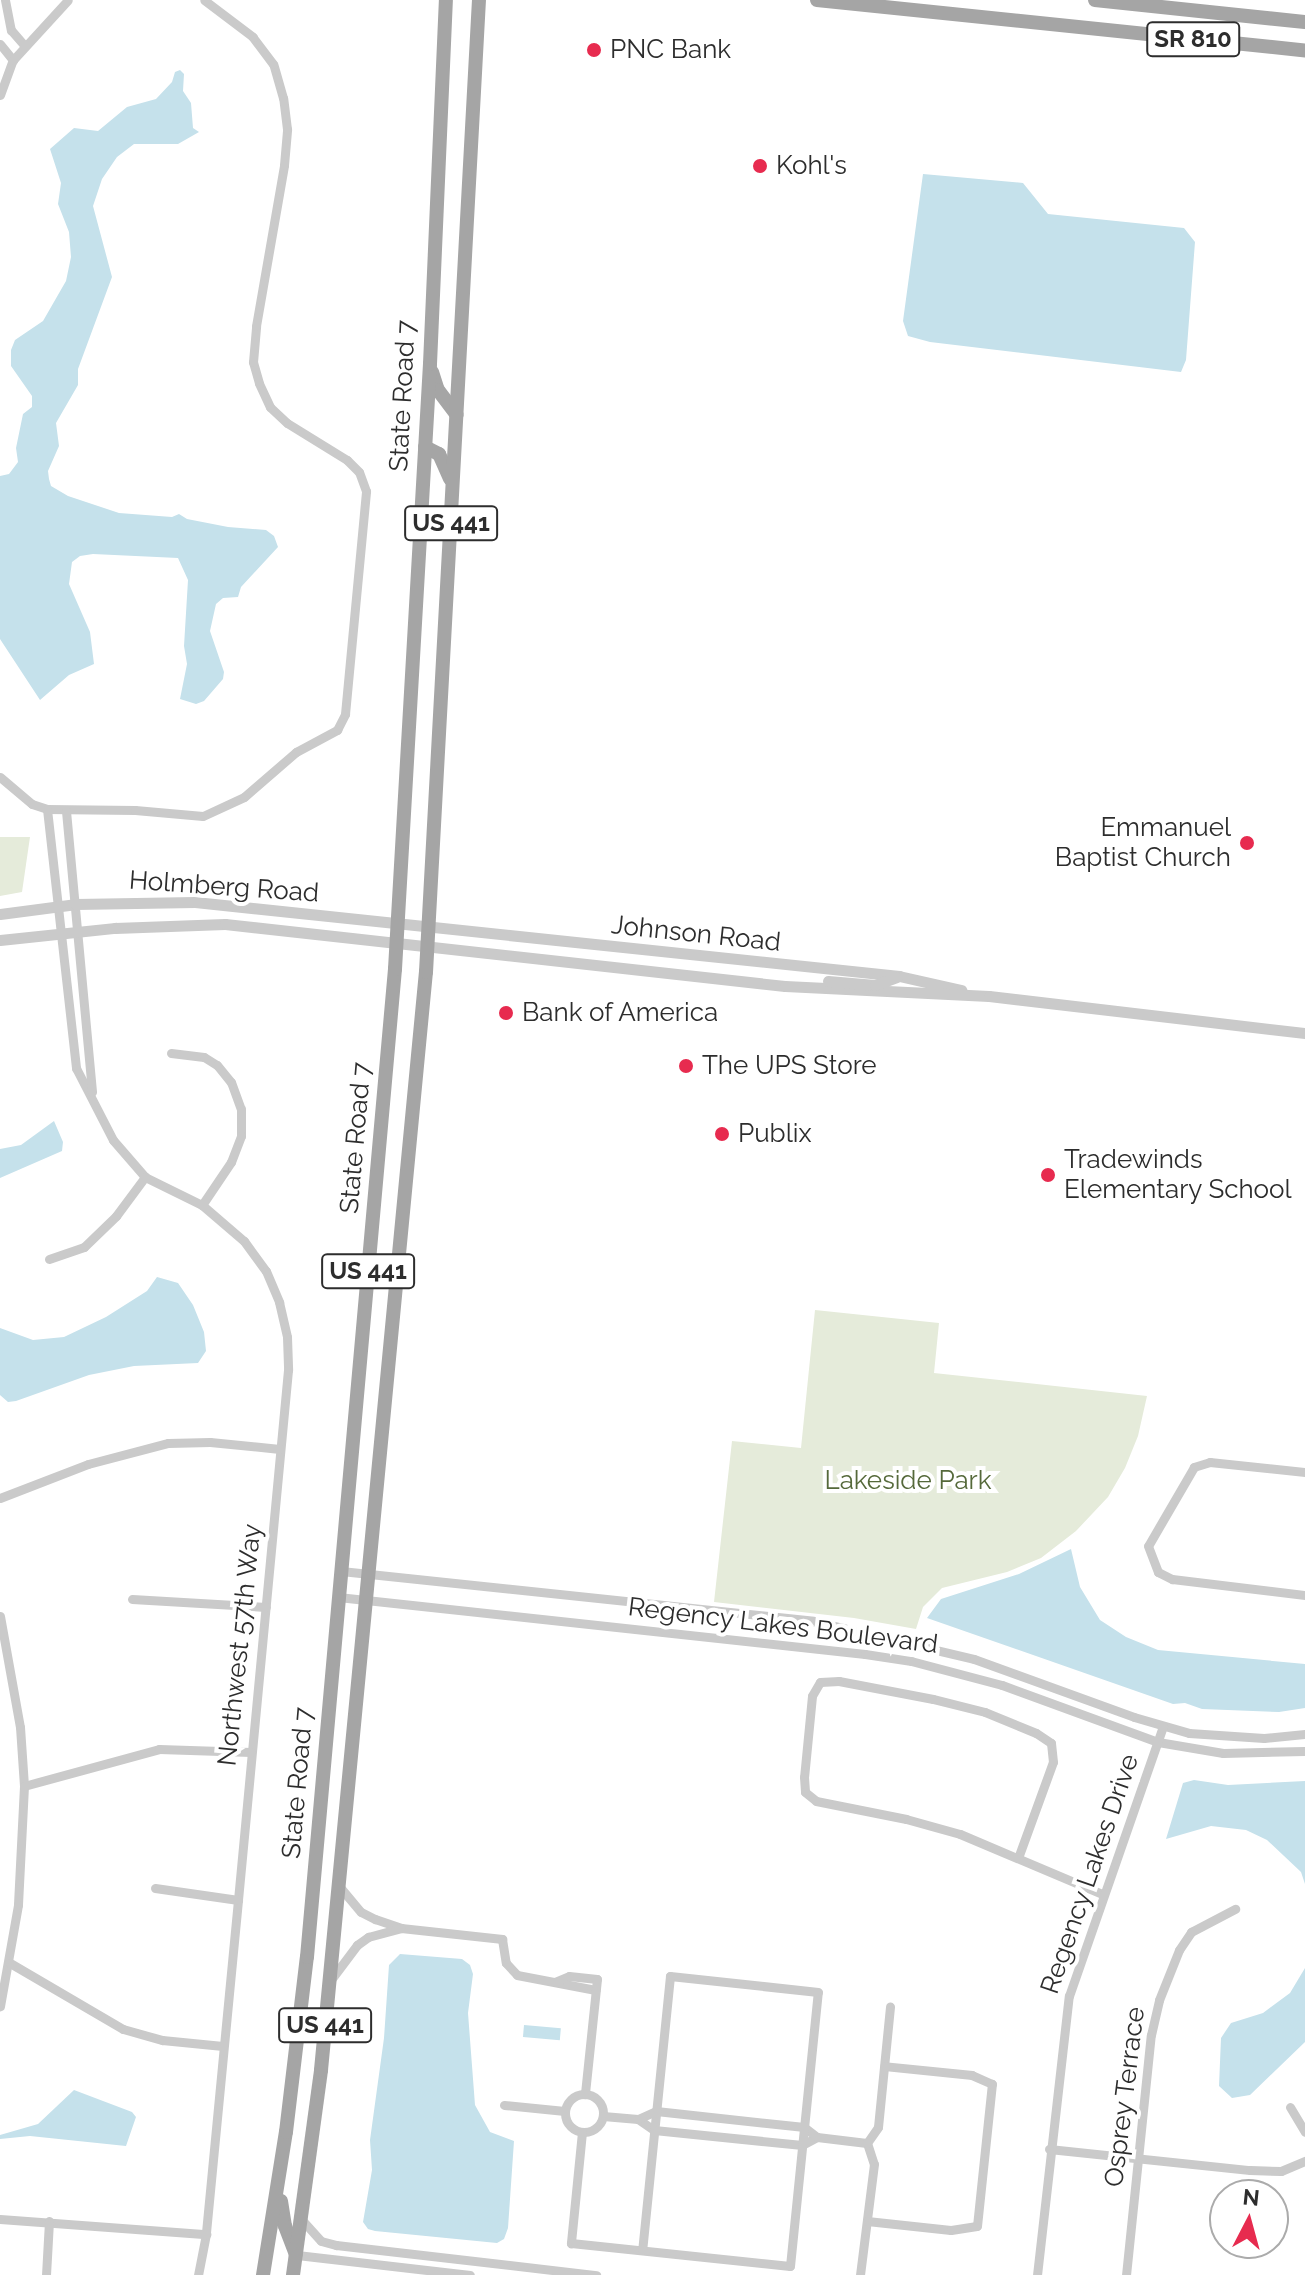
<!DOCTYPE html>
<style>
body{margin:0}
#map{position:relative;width:1305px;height:2275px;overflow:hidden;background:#fff;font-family:Raleway,sans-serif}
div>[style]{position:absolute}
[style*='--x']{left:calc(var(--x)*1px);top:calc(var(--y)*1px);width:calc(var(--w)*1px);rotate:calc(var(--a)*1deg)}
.green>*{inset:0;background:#e5ebda}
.water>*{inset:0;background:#c5e1eb;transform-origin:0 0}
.minor>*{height:9px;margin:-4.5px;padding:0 4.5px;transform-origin:4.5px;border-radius:4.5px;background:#cacaca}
.minor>.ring{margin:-4.5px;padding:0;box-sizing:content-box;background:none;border:9px solid #cacaca;border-radius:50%}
.tertiary>*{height:11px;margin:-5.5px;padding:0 5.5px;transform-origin:5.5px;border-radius:5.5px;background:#cacaca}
.primary>*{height:14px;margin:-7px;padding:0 7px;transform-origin:7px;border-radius:7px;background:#a5a5a5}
.dots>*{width:22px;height:22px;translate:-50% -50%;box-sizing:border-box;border:4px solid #fff;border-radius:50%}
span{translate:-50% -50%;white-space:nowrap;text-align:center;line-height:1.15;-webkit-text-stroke:8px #fff;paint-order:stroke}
.shield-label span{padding:2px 6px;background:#fff;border:2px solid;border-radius:6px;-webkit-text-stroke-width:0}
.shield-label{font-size:24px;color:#2d2d2d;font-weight:700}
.poi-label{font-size:26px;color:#2d2d2d}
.left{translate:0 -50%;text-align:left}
.right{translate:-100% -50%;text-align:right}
.street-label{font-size:26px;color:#2d2d2d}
.park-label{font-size:26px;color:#55693a}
.north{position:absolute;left:1209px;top:2179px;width:80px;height:80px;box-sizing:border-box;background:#fff;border:2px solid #ababab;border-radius:50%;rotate:6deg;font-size:22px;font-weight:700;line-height:32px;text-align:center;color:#2d2d2d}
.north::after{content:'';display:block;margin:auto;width:28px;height:36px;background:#e72b4f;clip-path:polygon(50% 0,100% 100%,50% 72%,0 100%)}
</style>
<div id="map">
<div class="green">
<i style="clip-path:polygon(0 837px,30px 837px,22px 892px,0 896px)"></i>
<i style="clip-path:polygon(815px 1310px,939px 1323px,934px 1373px,1147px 1396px,1138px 1436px,1125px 1468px,1108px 1497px,1076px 1531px,1041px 1558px,1007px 1572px,942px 1588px,923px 1607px,916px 1629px,854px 1618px,714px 1602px,732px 1441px,801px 1448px)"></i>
</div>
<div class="water">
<i style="clip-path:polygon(180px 70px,184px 74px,183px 91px,191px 103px,193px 128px,199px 132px,178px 144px,134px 144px,117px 157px,102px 179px,93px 206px,112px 277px,78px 369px,78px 385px,56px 423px,59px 446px,48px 471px,49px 479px,51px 486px,68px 496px,119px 513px,172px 517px,179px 514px,187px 519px,228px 527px,266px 530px,274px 536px,278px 547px,241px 587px,238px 597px,223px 598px,216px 604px,210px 631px,224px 672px,223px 679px,204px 701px,196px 704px,180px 699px,187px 664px,184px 646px,188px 580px,178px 558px,93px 554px,80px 556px,72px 562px,69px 584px,90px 632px,94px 664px,69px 675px,40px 700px,0 639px,0 476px,9px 474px,18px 462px,16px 448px,23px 414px,32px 407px,32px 396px,11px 366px,11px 350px,15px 340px,43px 321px,66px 281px,71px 257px,69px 232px,58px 204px,61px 183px,50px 149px,74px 128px,98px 131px,127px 107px,156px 99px,172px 82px,175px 72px)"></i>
<i style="clip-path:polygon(923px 174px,1023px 183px,1048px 214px,1184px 228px,1195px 242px,1186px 360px,1181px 372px,930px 342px,908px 336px,903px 321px)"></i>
<i style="clip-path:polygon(54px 1121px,63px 1142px,62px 1151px,0 1178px,0 1149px,21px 1145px)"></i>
<i style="clip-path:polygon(157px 1277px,178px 1283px,193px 1305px,204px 1332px,206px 1351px,198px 1363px,134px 1366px,89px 1375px,16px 1401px,8px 1402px,0 1395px,0 1328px,33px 1340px,64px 1337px,106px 1317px,147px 1291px)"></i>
<i style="clip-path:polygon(1071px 1549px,1080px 1587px,1100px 1620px,1126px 1637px,1158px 1650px,1305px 1664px,1305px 1708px,1279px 1712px,1202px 1709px,1185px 1703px,1173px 1704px,927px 1618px,941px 1599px,1019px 1574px)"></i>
<i style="clip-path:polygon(1194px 1780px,1228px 1785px,1305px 1781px,1305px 1884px,1301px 1872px,1267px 1840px,1246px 1830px,1211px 1826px,1166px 1839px,1183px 1783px)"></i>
<i style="clip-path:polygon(400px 1954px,462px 1959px,470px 1965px,473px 1974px,468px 2013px,475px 2105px,490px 2132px,514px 2141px,508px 2228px,504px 2239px,497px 2243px,375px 2231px,368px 2229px,363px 2222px,372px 2170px,370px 2140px,384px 2038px,389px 1965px)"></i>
<i style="clip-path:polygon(1305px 1968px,1305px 2042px,1250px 2095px,1232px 2098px,1219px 2086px,1221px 2038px,1231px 2023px,1263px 2013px,1290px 1993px)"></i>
<i style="left:524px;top:2025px;width:37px;height:12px;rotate:5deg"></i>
<i style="clip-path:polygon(74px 2090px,132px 2112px,136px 2117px,126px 2146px,30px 2136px,0 2139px,0 2135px,38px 2124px)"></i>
</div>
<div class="minor">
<i style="--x:5;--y:0;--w:31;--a:79"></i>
<i style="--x:11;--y:30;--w:20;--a:49"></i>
<i style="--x:0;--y:44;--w:21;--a:51"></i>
<i style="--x:0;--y:95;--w:37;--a:-70"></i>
<i style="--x:13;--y:60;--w:81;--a:-47.5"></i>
<i style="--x:0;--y:777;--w:42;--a:40.2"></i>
<i style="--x:32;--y:804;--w:16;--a:18"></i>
<i style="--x:47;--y:809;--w:88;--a:0.7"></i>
<i style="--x:135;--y:810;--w:68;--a:5"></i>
<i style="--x:203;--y:816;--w:45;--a:-24.9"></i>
<i style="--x:244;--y:797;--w:69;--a:-40.9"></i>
<i style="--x:296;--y:752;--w:47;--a:-28.2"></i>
<i style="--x:337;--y:730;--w:18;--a:-63"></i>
<i style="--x:345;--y:714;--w:224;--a:-84.6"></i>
<i style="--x:366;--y:491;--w:20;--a:-110"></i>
<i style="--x:359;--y:472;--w:17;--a:-135"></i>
<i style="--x:347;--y:460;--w:70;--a:-148.3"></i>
<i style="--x:287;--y:423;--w:23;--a:-137"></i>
<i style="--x:270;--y:407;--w:26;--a:-115"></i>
<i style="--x:259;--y:383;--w:22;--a:-106"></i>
<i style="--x:253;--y:362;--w:36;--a:-85"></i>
<i style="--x:256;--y:326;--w:163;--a:-80.1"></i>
<i style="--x:284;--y:165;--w:36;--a:-85"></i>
<i style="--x:287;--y:129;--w:31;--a:-97"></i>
<i style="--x:283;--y:98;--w:35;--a:-106"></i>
<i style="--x:273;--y:64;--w:34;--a:-127"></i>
<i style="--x:253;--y:37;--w:61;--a:-142.9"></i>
<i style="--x:47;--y:809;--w:261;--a:83.6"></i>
<i style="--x:76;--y:1068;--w:81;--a:62.8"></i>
<i style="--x:113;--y:1140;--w:49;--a:49.1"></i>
<i style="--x:145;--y:1177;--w:64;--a:26.2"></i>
<i style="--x:202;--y:1205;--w:55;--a:40.6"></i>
<i style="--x:244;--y:1241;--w:37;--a:54"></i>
<i style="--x:266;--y:1271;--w:34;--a:67"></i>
<i style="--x:279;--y:1302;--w:36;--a:77"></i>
<i style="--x:287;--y:1337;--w:33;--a:88"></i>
<i style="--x:288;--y:1370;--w:532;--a:95.39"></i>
<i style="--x:238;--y:1900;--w:336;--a:95.5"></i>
<i style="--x:206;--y:2234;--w:42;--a:101"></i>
<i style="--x:66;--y:811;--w:282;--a:84.7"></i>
<i style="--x:171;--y:1053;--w:33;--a:7"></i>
<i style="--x:204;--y:1057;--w:15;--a:32"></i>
<i style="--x:217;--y:1065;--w:22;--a:51"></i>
<i style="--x:231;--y:1082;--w:29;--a:70"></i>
<i style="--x:241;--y:1109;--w:27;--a:90"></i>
<i style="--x:241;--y:1136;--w:28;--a:111"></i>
<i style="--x:231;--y:1162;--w:52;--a:124"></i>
<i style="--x:49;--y:1259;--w:37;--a:-19"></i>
<i style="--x:84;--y:1247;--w:45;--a:-44.1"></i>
<i style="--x:116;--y:1216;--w:49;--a:-53.4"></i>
<i style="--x:1305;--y:1472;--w:96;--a:-174"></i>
<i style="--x:1210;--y:1462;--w:17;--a:163"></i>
<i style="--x:1194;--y:1467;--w:91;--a:120.2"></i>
<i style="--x:1148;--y:1546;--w:28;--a:69"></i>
<i style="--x:1158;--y:1572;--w:16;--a:27"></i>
<i style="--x:1172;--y:1579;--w:134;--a:6.9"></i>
<i style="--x:0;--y:1498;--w:94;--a:-21.1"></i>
<i style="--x:88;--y:1464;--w:83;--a:-14.7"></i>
<i style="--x:168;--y:1443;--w:42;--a:-1.4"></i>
<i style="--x:210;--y:1442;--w:70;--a:5.7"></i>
<i style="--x:341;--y:1571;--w:475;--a:6"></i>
<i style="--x:813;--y:1621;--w:165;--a:13.3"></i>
<i style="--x:974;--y:1659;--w:170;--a:19.9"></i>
<i style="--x:1134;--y:1717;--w:57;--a:16.2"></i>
<i style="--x:1189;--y:1733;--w:75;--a:3.8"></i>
<i style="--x:1264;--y:1738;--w:41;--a:-5.6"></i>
<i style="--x:338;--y:1597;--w:530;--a:6.17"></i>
<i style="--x:865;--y:1654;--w:47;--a:8.7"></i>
<i style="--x:911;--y:1661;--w:94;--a:14.8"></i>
<i style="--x:1002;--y:1685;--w:166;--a:20.1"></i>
<i style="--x:1158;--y:1742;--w:66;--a:9.6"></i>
<i style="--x:1223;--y:1753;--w:82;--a:-1.4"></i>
<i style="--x:132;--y:1599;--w:134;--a:3.4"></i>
<i style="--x:0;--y:1616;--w:113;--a:79.8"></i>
<i style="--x:20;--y:1727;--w:59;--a:86.1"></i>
<i style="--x:24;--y:1786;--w:119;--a:92.9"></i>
<i style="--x:18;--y:1905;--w:103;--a:100.1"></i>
<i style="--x:24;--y:1786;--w:140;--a:-15.3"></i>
<i style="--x:159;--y:1749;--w:92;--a:1.9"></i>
<i style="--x:1018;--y:1858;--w:102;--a:-70"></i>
<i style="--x:1053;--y:1762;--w:19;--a:-96"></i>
<i style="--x:1051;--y:1743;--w:18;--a:-146"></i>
<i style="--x:1036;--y:1733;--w:55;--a:-157.6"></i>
<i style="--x:985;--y:1712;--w:54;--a:-166"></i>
<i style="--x:933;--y:1699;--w:96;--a:-169.2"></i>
<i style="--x:839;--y:1681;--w:19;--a:177"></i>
<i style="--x:820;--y:1682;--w:16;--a:120"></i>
<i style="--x:812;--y:1696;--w:81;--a:95.6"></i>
<i style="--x:804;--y:1777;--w:15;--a:86"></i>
<i style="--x:805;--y:1792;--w:14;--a:39"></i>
<i style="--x:816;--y:1801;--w:92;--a:11.3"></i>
<i style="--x:906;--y:1819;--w:56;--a:15.5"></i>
<i style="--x:960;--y:1834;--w:154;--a:22.9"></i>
<i style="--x:339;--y:1886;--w:34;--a:50"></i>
<i style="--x:361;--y:1912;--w:16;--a:27"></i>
<i style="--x:375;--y:1919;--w:28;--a:19"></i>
<i style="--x:401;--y:1928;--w:102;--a:6.2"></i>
<i style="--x:502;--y:1939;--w:24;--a:81"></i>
<i style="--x:506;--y:1963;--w:16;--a:47"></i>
<i style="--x:517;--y:1975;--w:80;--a:10.8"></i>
<i style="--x:155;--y:1888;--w:84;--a:8.2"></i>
<i style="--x:10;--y:1963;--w:131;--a:30.3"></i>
<i style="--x:123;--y:2029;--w:41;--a:15.8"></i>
<i style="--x:162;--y:2040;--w:61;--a:5.6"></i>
<i style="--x:330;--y:1981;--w:45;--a:-53.1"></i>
<i style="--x:357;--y:1945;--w:14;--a:-36"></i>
<i style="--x:368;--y:1937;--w:34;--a:-15"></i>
<i style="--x:555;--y:1982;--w:15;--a:-23"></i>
<i style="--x:569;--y:1976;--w:28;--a:6"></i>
<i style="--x:597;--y:1979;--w:116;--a:96"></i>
<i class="ring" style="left:565px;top:2094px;width:29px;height:29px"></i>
<i style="--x:504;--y:2105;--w:61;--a:5.6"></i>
<i style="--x:1290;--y:2107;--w:29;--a:59"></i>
<i style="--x:603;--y:2116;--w:35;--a:5"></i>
<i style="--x:638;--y:2119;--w:19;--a:35"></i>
<i style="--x:654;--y:2130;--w:149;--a:5.8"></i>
<i style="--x:802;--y:2145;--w:17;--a:-28"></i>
<i style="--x:638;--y:2119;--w:20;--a:-24"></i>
<i style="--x:656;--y:2111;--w:149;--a:6.2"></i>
<i style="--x:804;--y:2127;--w:16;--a:38"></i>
<i style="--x:817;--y:2137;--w:50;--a:6.8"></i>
<i style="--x:867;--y:2143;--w:22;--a:72"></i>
<i style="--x:874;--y:2164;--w:112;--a:97.2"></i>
<i style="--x:582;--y:2132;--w:112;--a:95.7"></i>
<i style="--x:571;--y:2243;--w:220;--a:6"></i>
<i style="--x:790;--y:2266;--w:275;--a:-84.2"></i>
<i style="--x:818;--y:1992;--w:149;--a:-173.8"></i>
<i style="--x:670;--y:1976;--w:275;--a:95.8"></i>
<i style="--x:867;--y:2143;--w:19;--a:-55"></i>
<i style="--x:878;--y:2127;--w:121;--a:-84.3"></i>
<i style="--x:1049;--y:2149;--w:202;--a:6"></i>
<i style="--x:1250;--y:2170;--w:31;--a:2"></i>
<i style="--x:1281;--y:2171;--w:26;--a:-23"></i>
<i style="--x:0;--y:2219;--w:207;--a:4.2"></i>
<i style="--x:302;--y:2220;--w:28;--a:48"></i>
<i style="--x:321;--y:2241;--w:16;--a:15"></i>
<i style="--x:336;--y:2245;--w:262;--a:6.6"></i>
<i style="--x:867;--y:2221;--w:84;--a:6.1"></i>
<i style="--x:951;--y:2230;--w:26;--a:-9"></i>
<i style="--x:977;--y:2226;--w:143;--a:-84"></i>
<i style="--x:992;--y:2084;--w:22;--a:-156"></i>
<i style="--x:972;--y:2075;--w:88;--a:-174.2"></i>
<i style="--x:297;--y:2255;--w:174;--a:6.6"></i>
<i style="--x:46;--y:2275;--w:54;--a:-86.8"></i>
<i style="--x:1037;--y:2275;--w:281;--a:-83.5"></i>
<i style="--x:1069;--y:1996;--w:286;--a:-70.8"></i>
<i style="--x:1126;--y:2275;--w:241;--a:-84.1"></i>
<i style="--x:1151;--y:2035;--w:36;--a:-77"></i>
<i style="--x:1159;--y:2000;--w:54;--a:-68.2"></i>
<i style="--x:1179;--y:1950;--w:22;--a:-56"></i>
<i style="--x:1191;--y:1932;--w:50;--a:-27.6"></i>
</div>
<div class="tertiary">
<i style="--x:0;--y:914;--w:77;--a:-7.5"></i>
<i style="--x:76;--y:904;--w:119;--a:-1"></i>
<i style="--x:195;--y:902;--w:708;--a:6"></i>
<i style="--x:899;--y:976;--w:64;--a:12.7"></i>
<i style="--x:0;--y:940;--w:116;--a:-6"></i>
<i style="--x:115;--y:928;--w:110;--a:-2.1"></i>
<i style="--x:225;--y:924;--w:563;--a:6.32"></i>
<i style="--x:785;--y:986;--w:204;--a:2.8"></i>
<i style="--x:989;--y:996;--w:318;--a:6.7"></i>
<i style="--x:828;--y:981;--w:47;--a:4.9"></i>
<i style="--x:875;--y:985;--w:23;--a:-20"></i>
</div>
<div class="primary">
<i style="--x:817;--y:0;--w:491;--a:5.9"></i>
<i style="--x:1095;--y:0;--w:211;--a:6"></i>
<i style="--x:432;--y:372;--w:19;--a:72"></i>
<i style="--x:438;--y:390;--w:31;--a:53"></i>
<i style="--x:425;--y:447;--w:16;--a:27"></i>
<i style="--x:439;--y:454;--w:27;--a:66"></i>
<i style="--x:281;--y:2201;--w:25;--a:81"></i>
<i style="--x:285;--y:2226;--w:30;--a:69"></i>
<i style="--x:263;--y:2275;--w:145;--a:-80.9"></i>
<i style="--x:286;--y:2132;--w:176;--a:-83.2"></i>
<i style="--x:307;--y:1957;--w:992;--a:-84.91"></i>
<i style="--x:395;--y:969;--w:606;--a:-86.69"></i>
<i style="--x:430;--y:364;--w:364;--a:-87.5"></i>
<i style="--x:293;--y:2275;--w:207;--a:-82.2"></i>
<i style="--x:321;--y:2070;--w:1103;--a:-84.54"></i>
<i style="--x:426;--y:972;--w:973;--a:-86.88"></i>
</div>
<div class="dots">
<i style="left:594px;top:50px;background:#e72b4f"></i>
<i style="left:760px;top:166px;background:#e72b4f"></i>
<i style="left:1247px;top:843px;background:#e72b4f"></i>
<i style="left:506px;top:1013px;background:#e72b4f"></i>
<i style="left:686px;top:1066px;background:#e72b4f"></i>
<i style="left:722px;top:1134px;background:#e72b4f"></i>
<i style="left:1048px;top:1175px;background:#e72b4f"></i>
</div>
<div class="shield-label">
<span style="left:1193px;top:39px">SR 810</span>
<span style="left:451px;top:523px">US 441</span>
<span style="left:368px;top:1271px">US 441</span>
<span style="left:325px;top:2025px">US 441</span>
</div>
<div class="poi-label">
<span class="left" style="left:610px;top:50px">PNC Bank</span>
<span class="left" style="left:776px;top:166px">Kohl's</span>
<span class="right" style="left:1231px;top:843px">Emmanuel<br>Baptist Church</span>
<span class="left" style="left:522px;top:1013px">Bank of America</span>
<span class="left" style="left:702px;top:1066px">The UPS Store</span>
<span class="left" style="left:738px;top:1134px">Publix</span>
<span class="left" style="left:1064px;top:1175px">Tradewinds<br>Elementary School</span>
</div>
<div class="street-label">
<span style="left:403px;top:396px;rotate:-87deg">State Road 7</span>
<span style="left:224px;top:887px;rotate:4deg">Holmberg Road</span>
<span style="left:696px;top:934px;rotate:6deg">Johnson Road</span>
<span style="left:356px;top:1138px;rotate:-85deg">State Road 7</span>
<span style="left:783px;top:1626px;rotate:7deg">Regency Lakes Boulevard</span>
<span style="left:240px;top:1645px;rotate:-84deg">Northwest 57th Way</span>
<span style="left:298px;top:1783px;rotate:-85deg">State Road 7</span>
<span style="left:1090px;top:1874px;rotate:-71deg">Regency Lakes Drive</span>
<span style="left:1125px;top:2097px;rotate:-83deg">Osprey Terrace</span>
</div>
<div class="park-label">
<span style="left:908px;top:1481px">Lakeside Park</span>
</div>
<div class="north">N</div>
</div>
